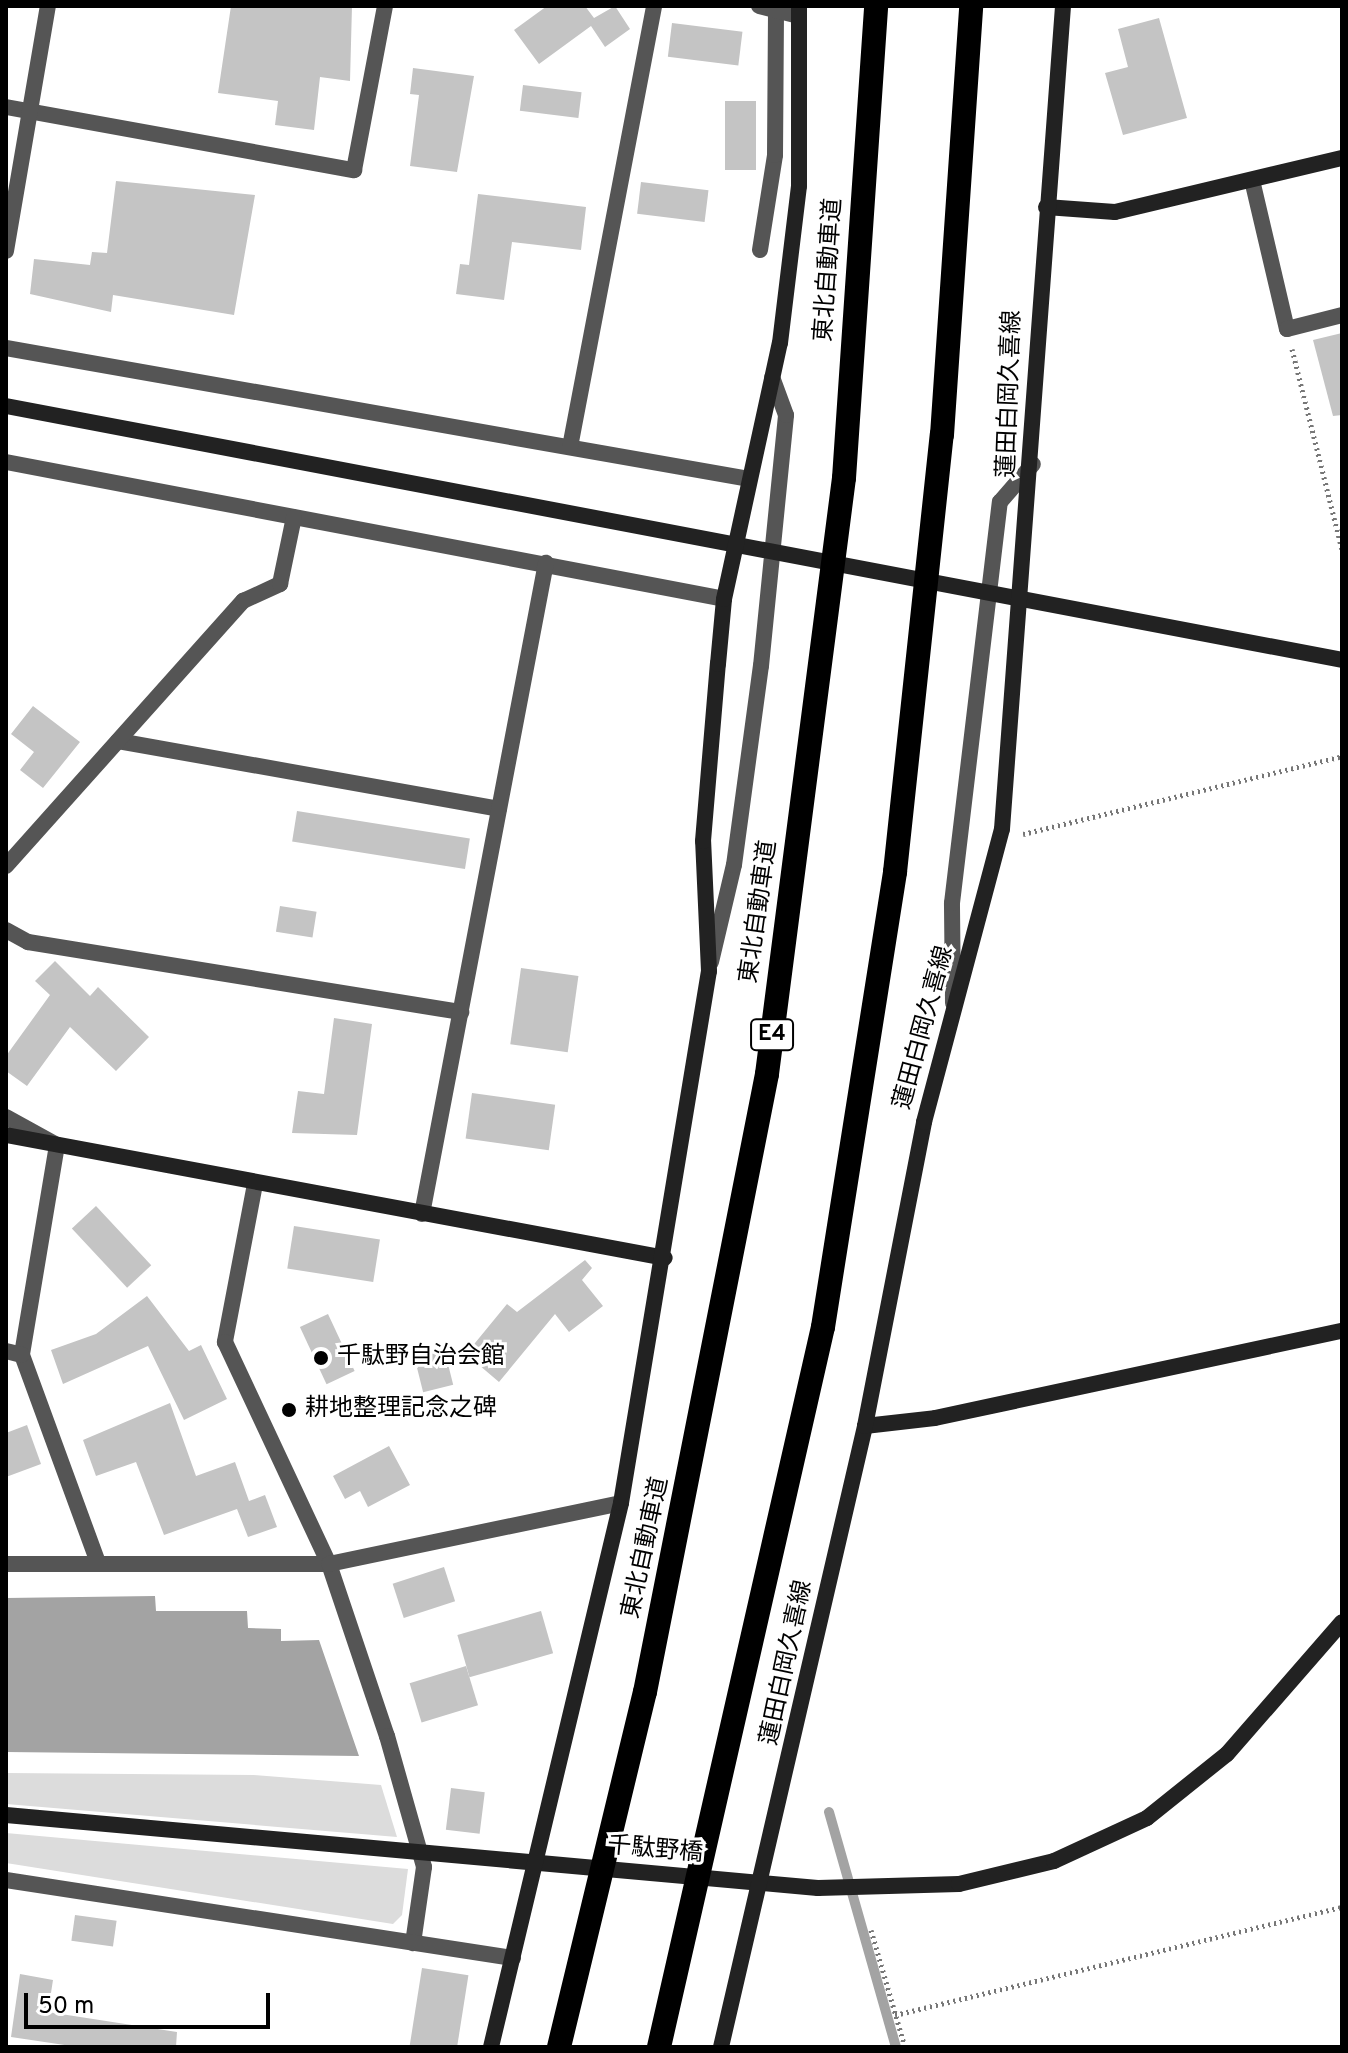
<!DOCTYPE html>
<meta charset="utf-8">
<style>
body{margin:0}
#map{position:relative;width:1348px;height:2053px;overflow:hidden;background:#fff;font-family:Overpass,"Noto Sans JP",sans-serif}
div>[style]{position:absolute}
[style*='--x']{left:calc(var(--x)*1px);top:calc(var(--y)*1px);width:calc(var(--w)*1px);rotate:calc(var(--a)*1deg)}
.green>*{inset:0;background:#dcdcdc}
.water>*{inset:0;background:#a3a3a3}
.stream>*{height:10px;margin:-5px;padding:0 5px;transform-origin:5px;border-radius:5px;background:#a3a3a3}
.building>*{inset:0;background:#c4c4c4;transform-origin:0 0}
.path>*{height:5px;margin-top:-2.5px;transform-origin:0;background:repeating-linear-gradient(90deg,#777 0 2px,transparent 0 6px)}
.lane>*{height:16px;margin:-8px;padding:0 8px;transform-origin:8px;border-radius:8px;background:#555}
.street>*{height:16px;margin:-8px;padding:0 8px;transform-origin:8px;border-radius:8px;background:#555}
.secondary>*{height:16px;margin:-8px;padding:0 8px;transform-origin:8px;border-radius:8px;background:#222}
.highway>*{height:24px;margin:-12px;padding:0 12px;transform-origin:12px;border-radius:12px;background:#000}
.dots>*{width:22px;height:22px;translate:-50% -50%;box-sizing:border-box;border:4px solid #fff;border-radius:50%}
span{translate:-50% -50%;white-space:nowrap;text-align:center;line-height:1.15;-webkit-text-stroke:6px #fff;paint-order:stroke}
.shield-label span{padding:2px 6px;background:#fff;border:2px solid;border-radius:6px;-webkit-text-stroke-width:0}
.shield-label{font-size:22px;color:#000;font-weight:700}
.street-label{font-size:24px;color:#000}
.poi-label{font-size:24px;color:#000}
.left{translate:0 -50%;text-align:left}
.frame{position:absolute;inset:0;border:8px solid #000;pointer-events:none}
.scale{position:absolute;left:24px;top:1993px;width:246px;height:36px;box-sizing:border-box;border:4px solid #000;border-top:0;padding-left:10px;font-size:24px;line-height:28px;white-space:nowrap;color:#000;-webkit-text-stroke:6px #fff;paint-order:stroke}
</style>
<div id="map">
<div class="green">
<i style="clip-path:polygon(6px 1773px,254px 1775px,381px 1785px,397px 1837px,6px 1804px)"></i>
<i style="clip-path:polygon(6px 1833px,408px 1869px,402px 1915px,393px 1924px,6px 1863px)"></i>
</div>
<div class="water">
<i style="clip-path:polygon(155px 1596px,156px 1611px,247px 1611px,248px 1628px,281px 1629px,281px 1641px,319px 1640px,359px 1756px,6px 1752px,6px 1598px)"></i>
</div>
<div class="stream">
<i style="--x:829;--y:1812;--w:244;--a:74.1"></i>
</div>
<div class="building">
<i style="clip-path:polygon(231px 6px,352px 6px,350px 81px,320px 77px,314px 130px,275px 125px,278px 101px,218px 93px)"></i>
<i style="clip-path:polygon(547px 6px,585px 6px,594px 18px,615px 6px,630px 29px,605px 47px,591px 26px,539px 64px,514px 30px)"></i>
<i style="clip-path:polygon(1159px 18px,1187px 118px,1123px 135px,1105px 73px,1128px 67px,1118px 29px)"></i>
<i style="left:672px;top:23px;width:71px;height:34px;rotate:7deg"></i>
<i style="clip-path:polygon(413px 68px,474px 76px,457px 172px,410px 166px,419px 95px,410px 94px)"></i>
<i style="left:523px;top:85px;width:59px;height:26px;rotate:7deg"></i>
<i style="left:725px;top:101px;width:31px;height:69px"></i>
<i style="clip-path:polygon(116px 181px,255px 195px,234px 315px,113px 295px,111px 312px,30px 294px,34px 259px,90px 265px,92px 252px,107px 253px)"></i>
<i style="left:641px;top:182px;width:68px;height:32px;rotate:7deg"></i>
<i style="clip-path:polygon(478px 194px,586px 207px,581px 250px,512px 242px,504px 300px,456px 294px,460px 264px,469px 265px)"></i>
<i style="clip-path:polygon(1342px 333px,1342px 415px,1333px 416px,1313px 340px)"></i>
<i style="clip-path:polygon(33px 706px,80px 742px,43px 788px,20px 770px,34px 752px,11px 734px)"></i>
<i style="left:297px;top:811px;width:175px;height:31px;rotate:9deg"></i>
<i style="left:280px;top:906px;width:37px;height:26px;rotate:9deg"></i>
<i style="clip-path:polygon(55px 961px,90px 996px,98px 987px,149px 1037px,116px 1071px,70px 1027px,27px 1086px,6px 1071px,6px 1056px,50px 995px,35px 981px)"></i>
<i style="left:521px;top:968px;width:58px;height:77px;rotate:8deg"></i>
<i style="clip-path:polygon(334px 1018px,372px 1024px,357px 1135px,292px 1133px,298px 1091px,324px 1094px)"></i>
<i style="left:472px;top:1093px;width:84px;height:46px;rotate:8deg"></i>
<i style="left:96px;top:1206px;width:81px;height:33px;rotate:47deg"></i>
<i style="left:294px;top:1226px;width:87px;height:43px;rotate:9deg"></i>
<i style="clip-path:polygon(585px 1260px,592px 1268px,582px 1280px,603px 1306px,569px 1332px,555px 1314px,499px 1382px,466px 1354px,507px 1304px,517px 1312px)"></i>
<i style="clip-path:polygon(147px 1296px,189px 1351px,201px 1345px,227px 1399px,184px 1420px,148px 1346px,63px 1384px,51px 1350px,96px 1334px)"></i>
<i style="left:328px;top:1314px;width:63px;height:31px;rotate:65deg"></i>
<i style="left:444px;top:1348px;width:38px;height:31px;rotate:76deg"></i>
<i style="clip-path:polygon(170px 1403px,196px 1476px,235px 1462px,249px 1501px,265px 1495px,277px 1527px,248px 1537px,237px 1509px,164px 1535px,136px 1462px,96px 1476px,83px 1440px)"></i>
<i style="clip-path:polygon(27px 1425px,41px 1464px,6px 1477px,6px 1433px)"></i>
<i style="clip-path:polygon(389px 1446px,410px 1485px,368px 1507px,360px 1491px,345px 1499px,333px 1476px)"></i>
<i style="left:444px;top:1567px;width:36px;height:54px;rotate:72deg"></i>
<i style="left:541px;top:1611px;width:44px;height:87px;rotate:74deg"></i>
<i style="left:466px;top:1666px;width:41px;height:59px;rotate:73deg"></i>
<i style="left:451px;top:1788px;width:34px;height:42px;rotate:7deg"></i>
<i style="left:75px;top:1915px;width:42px;height:26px;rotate:8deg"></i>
<i style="left:422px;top:1968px;width:47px;height:80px;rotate:9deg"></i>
<i style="clip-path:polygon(20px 1974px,53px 1980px,48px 2012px,177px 2032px,176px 2047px,78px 2047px,11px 2037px)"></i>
</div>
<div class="path">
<i style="--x:1292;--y:349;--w:207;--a:76"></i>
<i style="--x:1023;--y:834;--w:328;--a:-13.7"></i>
<i style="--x:871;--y:1930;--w:122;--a:73.8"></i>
<i style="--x:895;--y:2015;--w:460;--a:-13.6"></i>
</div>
<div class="lane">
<i style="--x:1252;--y:180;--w:153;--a:76.8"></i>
<i style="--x:1287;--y:329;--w:57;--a:-14.3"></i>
<i style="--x:760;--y:250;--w:96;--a:-81"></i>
<i style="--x:775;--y:155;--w:145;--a:-89.6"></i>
<i style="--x:711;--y:962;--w:100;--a:-76.7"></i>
<i style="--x:734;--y:865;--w:201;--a:-82.3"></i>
<i style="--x:761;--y:666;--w:252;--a:-84.3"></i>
<i style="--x:786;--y:415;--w:40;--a:-110.2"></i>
<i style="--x:953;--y:1003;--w:100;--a:-90.6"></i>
<i style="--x:952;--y:903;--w:404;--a:-83.2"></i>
<i style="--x:1000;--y:502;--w:50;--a:-49"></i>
</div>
<div class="street">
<i style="--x:759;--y:6;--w:41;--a:14"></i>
<i style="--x:6;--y:107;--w:354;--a:10.3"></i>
<i style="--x:354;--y:170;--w:167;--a:-79.3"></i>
<i style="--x:6;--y:251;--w:249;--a:-80.3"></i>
<i style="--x:6;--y:348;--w:754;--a:10"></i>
<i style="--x:570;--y:447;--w:449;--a:-79.2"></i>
<i style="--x:6;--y:462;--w:731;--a:10.8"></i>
<i style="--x:118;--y:741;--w:387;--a:10.1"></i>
<i style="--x:6;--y:866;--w:356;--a:-48.2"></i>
<i style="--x:243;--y:601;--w:41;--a:-24.7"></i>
<i style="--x:280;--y:584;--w:68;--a:-78.2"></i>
<i style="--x:6;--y:930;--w:25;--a:29"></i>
<i style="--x:28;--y:942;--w:439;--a:9.2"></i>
<i style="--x:6;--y:1117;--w:58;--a:28.8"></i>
<i style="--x:57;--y:1145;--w:213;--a:99.5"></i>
<i style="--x:22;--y:1355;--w:221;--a:69.9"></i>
<i style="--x:255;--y:1184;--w:161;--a:100.8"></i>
<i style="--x:225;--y:1342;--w:245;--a:64.9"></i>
<i style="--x:329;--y:1564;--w:182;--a:71.4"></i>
<i style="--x:387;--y:1736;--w:136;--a:74.2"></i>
<i style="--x:424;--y:1867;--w:77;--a:98.2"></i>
<i style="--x:422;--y:1214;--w:663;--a:-79.22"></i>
<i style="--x:6;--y:1351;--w:16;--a:14"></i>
<i style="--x:6;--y:1564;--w:323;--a:0"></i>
<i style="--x:329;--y:1564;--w:298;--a:-11.8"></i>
<i style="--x:6;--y:1880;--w:513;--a:8.75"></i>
</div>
<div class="secondary">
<i style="--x:1046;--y:207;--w:69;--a:4.1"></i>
<i style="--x:1115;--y:212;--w:233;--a:-13.4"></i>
<i style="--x:6;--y:406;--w:1360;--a:10.76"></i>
<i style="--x:6;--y:1135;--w:670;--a:10.57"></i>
<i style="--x:865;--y:1426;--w:70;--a:-6.5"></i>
<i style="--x:935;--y:1418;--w:416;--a:-12.1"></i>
<i style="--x:6;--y:1815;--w:815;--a:5.14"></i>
<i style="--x:818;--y:1888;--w:141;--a:-1.6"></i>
<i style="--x:959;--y:1884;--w:98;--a:-13.6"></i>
<i style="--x:1054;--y:1861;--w:102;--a:-24.8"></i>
<i style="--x:1147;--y:1818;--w:102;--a:-38.7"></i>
<i style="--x:1227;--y:1754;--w:175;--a:-48.9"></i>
<i style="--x:491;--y:2047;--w:559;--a:-76.56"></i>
<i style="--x:621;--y:1503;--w:539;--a:-80.61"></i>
<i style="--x:709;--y:971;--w:130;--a:-92.6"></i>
<i style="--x:703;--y:841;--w:178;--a:-85.2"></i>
<i style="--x:718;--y:664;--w:65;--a:-84.7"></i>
<i style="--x:724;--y:599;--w:262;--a:-77.7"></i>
<i style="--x:780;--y:343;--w:158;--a:-83.1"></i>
<i style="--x:799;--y:186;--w:180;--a:-90"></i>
<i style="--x:721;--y:2047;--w:637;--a:-76.94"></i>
<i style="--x:865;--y:1426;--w:310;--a:-79"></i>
<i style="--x:924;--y:1122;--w:303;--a:-75.1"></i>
<i style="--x:1002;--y:829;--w:825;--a:-85.76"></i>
</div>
<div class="highway">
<i style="--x:559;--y:2047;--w:365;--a:-76.4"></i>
<i style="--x:645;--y:1692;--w:630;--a:-78.83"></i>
<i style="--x:767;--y:1074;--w:601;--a:-82.64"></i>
<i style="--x:844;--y:478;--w:473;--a:-86.1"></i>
<i style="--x:659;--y:2047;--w:738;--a:-77.17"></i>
<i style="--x:823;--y:1327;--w:461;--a:-81"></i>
<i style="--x:895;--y:872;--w:440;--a:-83.9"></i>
<i style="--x:942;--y:435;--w:430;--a:-86.1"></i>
</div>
<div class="dots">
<i style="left:321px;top:1358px;background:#000"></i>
<i style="left:289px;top:1410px;background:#000"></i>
</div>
<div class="shield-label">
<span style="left:772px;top:1035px">E4</span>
</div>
<div class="street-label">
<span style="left:830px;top:270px;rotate:-86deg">東北自動車道</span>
<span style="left:1011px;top:394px;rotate:-88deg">蓮田白岡久喜線</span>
<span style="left:760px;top:912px;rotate:-82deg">東北自動車道</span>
<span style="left:925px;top:1028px;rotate:-75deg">蓮田白岡久喜線</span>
<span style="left:647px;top:1548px;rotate:-78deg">東北自動車道</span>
<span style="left:788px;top:1663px;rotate:-78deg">蓮田白岡久喜線</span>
<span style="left:655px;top:1851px;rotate:5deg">千駄野橋</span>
</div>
<div class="poi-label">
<span class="left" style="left:337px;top:1358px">千駄野自治会館</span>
<span class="left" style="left:305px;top:1410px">耕地整理記念之碑</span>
</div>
<div class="frame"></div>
<div class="scale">50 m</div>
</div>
